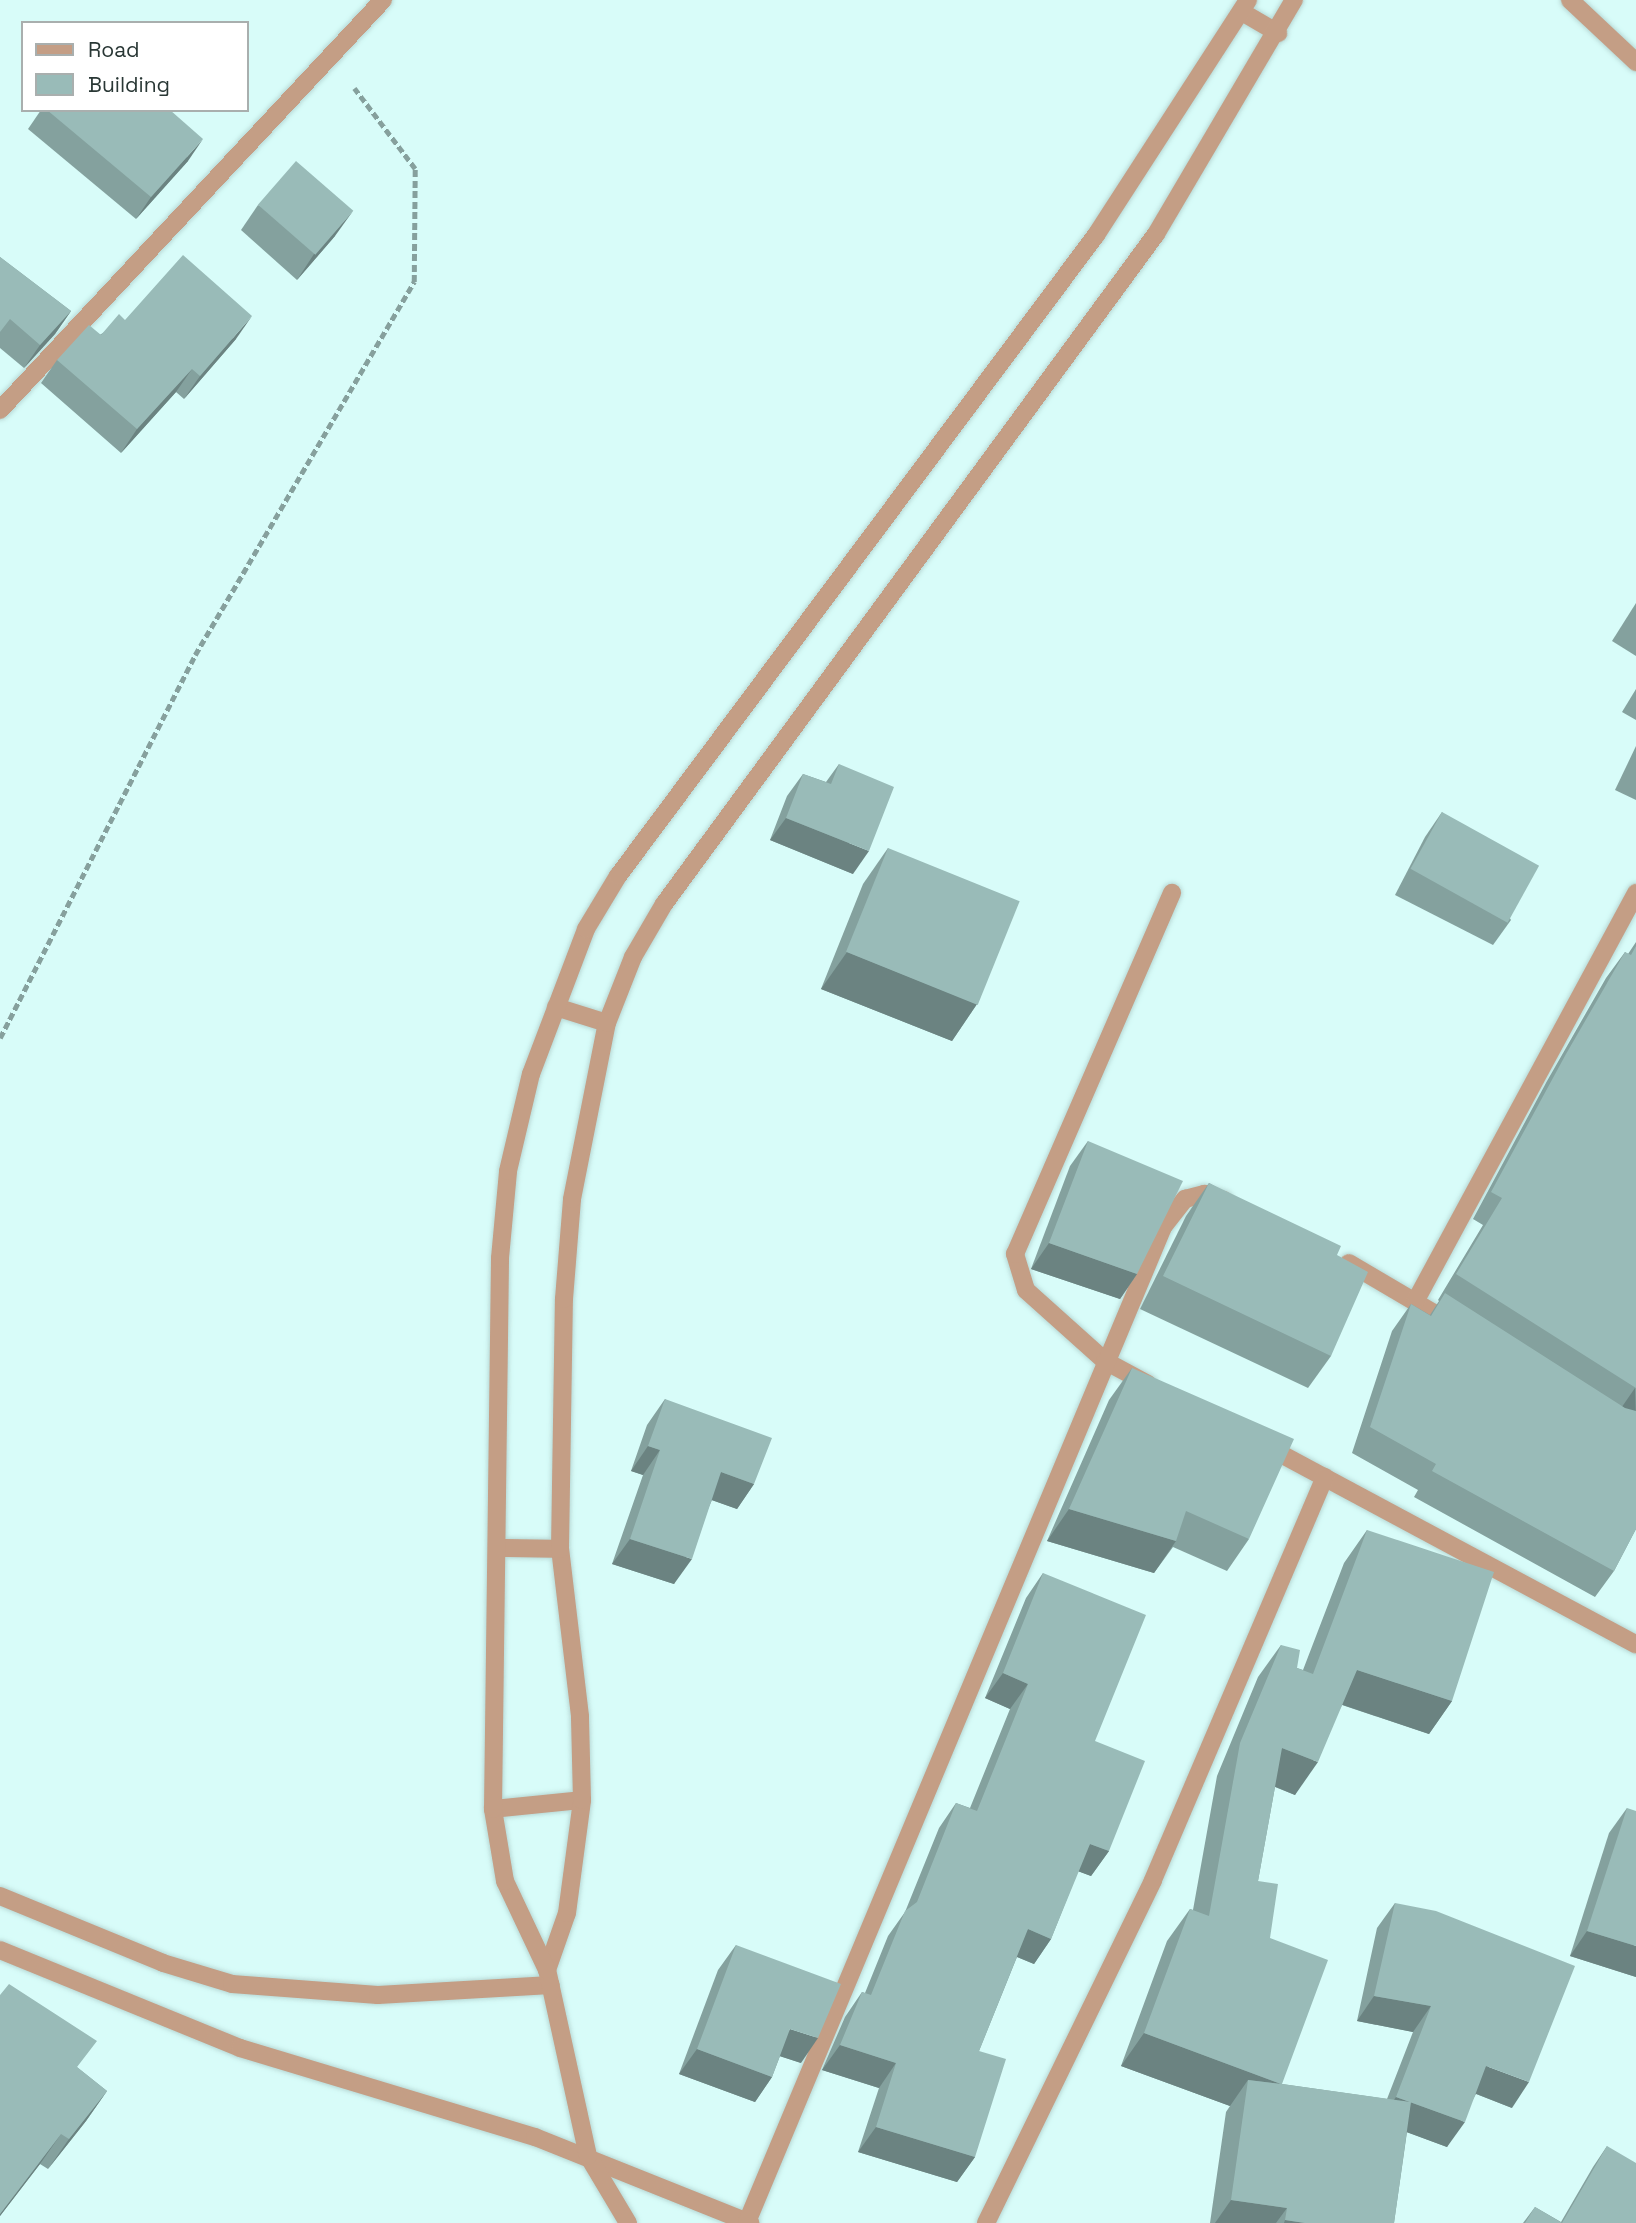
<!DOCTYPE html>
<style>
body{margin:0}
#map{position:relative;width:1636px;height:2223px;overflow:hidden;background:#d8fcf9;font-family:"Space Grotesk",sans-serif}
div>[style]{position:absolute}
[style*='--x']{left:calc(var(--x)*1px);top:calc(var(--y)*1px);width:calc(var(--w)*1px);rotate:calc(var(--a)*1deg)}
.path>*{height:4.5px;margin-top:-2.25px;transform-origin:0;background:repeating-linear-gradient(90deg,#86a09d 0 7px,transparent 0 10.5px)}
.roads{filter:drop-shadow(0 0 2px #b8d9d6) drop-shadow(0 0 2px #b8d9d6)}
.service>*{height:18px;margin:-9px;padding:0 9px;transform-origin:9px;border-radius:9px;background:#c49e85}
.minor>*{height:18px;margin:-9px;padding:0 9px;transform-origin:9px;border-radius:9px;background:#c49e85}
.wall>*{inset:0;background:#84a19e}
.shaded-wall>*{inset:0;background:#6b8381}
.building>*{inset:0;background:#99bbb8;transform-origin:0 0}
span{translate:-50% -50%;white-space:nowrap;text-align:center;line-height:1.15;-webkit-text-stroke:6px #fff;paint-order:stroke}
.legend{position:absolute;left:21px;top:21px;width:228px;height:91px;box-sizing:border-box;background:#fff;border:2px solid #a9afae;margin:0;padding:9px 12px;list-style:none;font-size:21px;color:#293735}
.legend li{display:flex;align-items:center;gap:14px;height:35px}
.legend b{width:35px;border:2px solid #a9afae}
</style>
<div id="map">
<div class="path">
<i style="--x:0;--y:1038;--w:430;--a:-63"></i>
<i style="--x:195;--y:655;--w:433;--a:-59.6"></i>
<i style="--x:414;--y:282;--w:113;--a:-89.5"></i>
<i style="--x:415;--y:169;--w:101;--a:-127"></i>
</div>
<div class="roads">
<div class="service">
<i style="--x:1105;--y:1361;--w:106;--a:-138.1"></i>
<i style="--x:1026;--y:1290;--w:38;--a:-107"></i>
<i style="--x:1015;--y:1254;--w:394;--a:-66.5"></i>
<i style="--x:0;--y:1896;--w:176;--a:22.3"></i>
<i style="--x:163;--y:1963;--w:72;--a:16.9"></i>
<i style="--x:232;--y:1984;--w:146;--a:4.3"></i>
<i style="--x:378;--y:1995;--w:173;--a:-3.3"></i>
</div>
<div class="minor">
<i style="--x:1570;--y:0;--w:91;--a:43.2"></i>
<i style="--x:1242;--y:12;--w:42;--a:30.3"></i>
<i style="--x:0;--y:410;--w:561;--a:-46.95"></i>
<i style="--x:556;--y:1007;--w:53;--a:17.4"></i>
<i style="--x:1349;--y:1263;--w:118;--a:30.5"></i>
<i style="--x:1416;--y:1300;--w:463;--a:-61.6"></i>
<i style="--x:1105;--y:1361;--w:49;--a:28.1"></i>
<i style="--x:1266;--y:1446;--w:420;--a:28.2"></i>
<i style="--x:499;--y:1548;--w:61;--a:0.9"></i>
<i style="--x:493;--y:1809;--w:89;--a:-5.8"></i>
<i style="--x:0;--y:1950;--w:259;--a:22.2"></i>
<i style="--x:240;--y:2048;--w:308;--a:16.8"></i>
<i style="--x:535;--y:2137;--w:232;--a:21.8"></i>
<i style="--x:547;--y:1970;--w:60;--a:-70.7"></i>
<i style="--x:567;--y:1913;--w:114;--a:-82.4"></i>
<i style="--x:582;--y:1800;--w:84;--a:-91.4"></i>
<i style="--x:580;--y:1716;--w:168;--a:-96.8"></i>
<i style="--x:560;--y:1549;--w:250;--a:-89.1"></i>
<i style="--x:564;--y:1299;--w:100;--a:-85.4"></i>
<i style="--x:572;--y:1199;--w:179;--a:-78.8"></i>
<i style="--x:607;--y:1023;--w:71;--a:-68.5"></i>
<i style="--x:633;--y:957;--w:61;--a:-59.7"></i>
<i style="--x:664;--y:904;--w:831;--a:-53.71"></i>
<i style="--x:1156;--y:234;--w:272;--a:-59.5"></i>
<i style="--x:747;--y:2222;--w:1078;--a:-67.31"></i>
<i style="--x:1163;--y:1227;--w:36;--a:-52"></i>
<i style="--x:1185;--y:1199;--w:20;--a:-15"></i>
<i style="--x:1204;--y:1194;--w:21;--a:17"></i>
<i style="--x:628;--y:2223;--w:78;--a:-120.8"></i>
<i style="--x:588;--y:2156;--w:190;--a:-102.4"></i>
<i style="--x:547;--y:1970;--w:98;--a:-115.3"></i>
<i style="--x:505;--y:1881;--w:73;--a:-99.5"></i>
<i style="--x:493;--y:1809;--w:551;--a:-89.27"></i>
<i style="--x:500;--y:1258;--w:87;--a:-84.7"></i>
<i style="--x:508;--y:1171;--w:100;--a:-76.7"></i>
<i style="--x:531;--y:1074;--w:155;--a:-69.2"></i>
<i style="--x:586;--y:929;--w:62;--a:-58.9"></i>
<i style="--x:618;--y:876;--w:800;--a:-53.29"></i>
<i style="--x:1096;--y:235;--w:280;--a:-57.1"></i>
<i style="--x:986;--y:2223;--w:381;--a:-64"></i>
<i style="--x:1153;--y:1880;--w:438;--a:-66.9"></i>
</div>
</div>
<div class="wall">
<i style="clip-path:polygon(41px 110px,170px 110px,188px 161px,136px 219px,28px 129px)"></i>
<i style="clip-path:polygon(258px 205px,335px 236px,297px 280px,241px 230px)"></i>
<i style="clip-path:polygon(0 257px,71px 311px,55px 334px,24px 368px,0 348px)"></i>
<i style="clip-path:polygon(125px 320px,236px 339px,184px 399px,176px 392px,121px 453px,41px 383px,57px 360px)"></i>
<i style="clip-path:polygon(1636px 603px,1636px 656px,1612px 641px)"></i>
<i style="clip-path:polygon(1636px 689px,1636px 720px,1622px 712px)"></i>
<i style="clip-path:polygon(1636px 746px,1636px 800px,1615px 790px)"></i>
<i style="clip-path:polygon(839px 764px,853px 874px,770px 840px,787px 796px,803px 774px,826px 782px)"></i>
<i style="clip-path:polygon(1442px 812px,1511px 920px,1493px 945px,1395px 895px,1425px 837px)"></i>
<i style="clip-path:polygon(888px 848px,977px 1004px,952px 1041px,821px 989px,863px 884px)"></i>
<i style="clip-path:polygon(1636px 942px,1636px 1529px,1614px 1571px,1595px 1597px,1414px 1497px,1418px 1490px,1352px 1453px,1392px 1331px,1411px 1304px,1430px 1315px,1439px 1301px,1438px 1300px,1483px 1225px,1473px 1219px,1547px 1081px,1606px 978px,1625px 952px,1628px 954px)"></i>
<i style="clip-path:polygon(1088px 1141px,1137px 1274px,1120px 1299px,1031px 1269px,1070px 1166px)"></i>
<i style="clip-path:polygon(1209px 1183px,1337px 1255px,1331px 1356px,1308px 1388px,1140px 1309px,1186px 1216px)"></i>
<i style="clip-path:polygon(1132px 1368px,1249px 1539px,1227px 1571px,1173px 1547px,1154px 1573px,1047px 1541px,1109px 1400px)"></i>
<i style="clip-path:polygon(665px 1399px,754px 1484px,737px 1509px,712px 1500px,674px 1584px,612px 1564px,643px 1475px,631px 1471px,647px 1425px)"></i>
<i style="clip-path:polygon(1367px 1530px,1452px 1701px,1429px 1734px,1342px 1705px,1295px 1795px,1275px 1787px,1258px 1881px,1270px 1938px,1282px 2084px,1387px 2099px,1413px 2032px,1357px 2021px,1377px 1928px,1395px 1903px,1512px 2108px,1476px 2094px,1447px 2147px,1407px 2132px,1394px 2223px,1210px 2223px,1226px 2112px,1230px 2106px,1121px 2066px,1167px 1941px,1190px 1909px,1193px 1910px,1217px 1776px,1258px 1677px,1281px 1645px,1297px 1668px,1303px 1670px,1344px 1563px)"></i>
<i style="clip-path:polygon(1043px 1573px,1095px 1741px,1109px 1851px,1091px 1876px,1078px 1871px,1051px 1939px,1034px 1964px,1017px 1957px,979px 2051px,975px 2157px,957px 2182px,858px 2152px,879px 2088px,822px 2070px,845px 2017px,862px 1992px,865px 1993px,888px 1936px,905px 1912px,939px 1828px,956px 1803px,970px 1808px,1010px 1709px,985px 1698px,1026px 1598px)"></i>
<i style="clip-path:polygon(1627px 1808px,1636px 1977px,1570px 1956px,1609px 1833px)"></i>
<i style="clip-path:polygon(736px 1945px,801px 2063px,780px 2056px,772px 2077px,755px 2102px,679px 2074px,718px 1970px)"></i>
<i style="clip-path:polygon(0 1995px,78px 2068px,107px 2091px,86px 2121px,48px 2169px,40px 2164px,0 2216px)"></i>
<i style="clip-path:polygon(1607px 2146px,1636px 2223px,1523px 2223px,1535px 2207px,1561px 2222px,1593px 2167px)"></i>
</div>
<div class="shaded-wall">
<i style="clip-path:polygon(203px 139px,188px 161px,136px 219px,151px 197px)"></i>
<i style="clip-path:polygon(353px 211px,335px 236px,297px 280px,314px 254px)"></i>
<i style="clip-path:polygon(71px 311px,55px 334px,24px 368px,40px 345px)"></i>
<i style="clip-path:polygon(252px 316px,236px 339px,184px 399px,200px 376px)"></i>
<i style="clip-path:polygon(192px 369px,176px 392px,121px 453px,137px 429px)"></i>
<i style="clip-path:polygon(786px 818px,869px 851px,853px 874px,770px 840px)"></i>
<i style="clip-path:polygon(847px 952px,977px 1004px,952px 1041px,821px 989px)"></i>
<i style="clip-path:polygon(1049px 1243px,1137px 1274px,1120px 1299px,1031px 1269px)"></i>
<i style="clip-path:polygon(1635px 1388px,1636px 1420px,1617px 1414px)"></i>
<i style="clip-path:polygon(648px 1446px,660px 1450px,643px 1475px,631px 1471px)"></i>
<i style="clip-path:polygon(721px 1472px,754px 1484px,737px 1509px,703px 1497px)"></i>
<i style="clip-path:polygon(1069px 1509px,1176px 1541px,1154px 1573px,1047px 1541px)"></i>
<i style="clip-path:polygon(630px 1539px,692px 1559px,674px 1584px,612px 1564px)"></i>
<i style="clip-path:polygon(1357px 1670px,1452px 1701px,1429px 1734px,1334px 1702px)"></i>
<i style="clip-path:polygon(1003px 1673px,1028px 1684px,1010px 1709px,985px 1698px)"></i>
<i style="clip-path:polygon(1282px 1748px,1318px 1762px,1295px 1795px,1259px 1780px)"></i>
<i style="clip-path:polygon(1090px 1844px,1109px 1851px,1091px 1876px,1072px 1869px)"></i>
<i style="clip-path:polygon(1028px 1929px,1051px 1939px,1034px 1964px,1010px 1954px)"></i>
<i style="clip-path:polygon(1587px 1931px,1636px 1946px,1636px 1977px,1570px 1956px)"></i>
<i style="clip-path:polygon(1374px 1996px,1431px 2006px,1413px 2032px,1357px 2021px)"></i>
<i style="clip-path:polygon(790px 2029px,818px 2038px,801px 2063px,773px 2054px)"></i>
<i style="clip-path:polygon(1144px 2033px,1281px 2084px,1248px 2080px,1230px 2106px,1121px 2066px)"></i>
<i style="clip-path:polygon(840px 2045px,896px 2063px,879px 2088px,822px 2070px)"></i>
<i style="clip-path:polygon(697px 2049px,772px 2077px,755px 2102px,679px 2074px)"></i>
<i style="clip-path:polygon(1486px 2066px,1529px 2082px,1512px 2108px,1469px 2091px)"></i>
<i style="clip-path:polygon(107px 2091px,86px 2121px,48px 2169px,69px 2139px)"></i>
<i style="clip-path:polygon(1396px 2097px,1465px 2122px,1447px 2147px,1379px 2122px)"></i>
<i style="clip-path:polygon(876px 2127px,975px 2157px,957px 2182px,858px 2152px)"></i>
<i style="clip-path:polygon(61px 2134px,40px 2164px,0 2216px,0 2214px)"></i>
<i style="clip-path:polygon(1231px 2200px,1287px 2208px,1276px 2223px,1215px 2223px)"></i>
<i style="clip-path:polygon(1285px 2220px,1305px 2223px,1284px 2223px)"></i>
</div>
<div class="building">
<i style="clip-path:polygon(47px 110px,170px 110px,203px 139px,151px 197px)"></i>
<i style="left:296px;top:161px;width:76px;height:58px;rotate:41deg"></i>
<i style="clip-path:polygon(183px 255px,252px 316px,200px 376px,192px 369px,137px 429px,57px 360px,89px 325px,101px 335px,119px 314px,125px 320px)"></i>
<i style="clip-path:polygon(0 257px,71px 311px,40px 345px,10px 319px,0 332px)"></i>
<i style="clip-path:polygon(839px 764px,894px 787px,869px 851px,786px 818px,803px 774px,831px 784px)"></i>
<i style="left:1442px;top:812px;width:111px;height:65px;rotate:29deg"></i>
<i style="left:888px;top:848px;width:142px;height:112px;rotate:22deg"></i>
<i style="clip-path:polygon(1636px 946px,1636px 1388px,1456px 1274px,1502px 1198px,1491px 1192px,1566px 1054px,1625px 952px,1631px 955px)"></i>
<i style="clip-path:polygon(1088px 1141px,1183px 1181px,1137px 1274px,1049px 1243px)"></i>
<i style="clip-path:polygon(1209px 1183px,1341px 1246px,1337px 1255px,1368px 1272px,1331px 1356px,1163px 1276px)"></i>
<i style="clip-path:polygon(1445px 1293px,1625px 1408px,1636px 1411px,1636px 1529px,1614px 1571px,1432px 1471px,1436px 1464px,1370px 1427px,1411px 1304px,1431px 1316px)"></i>
<i style="clip-path:polygon(1132px 1368px,1294px 1439px,1249px 1539px,1186px 1511px,1176px 1541px,1069px 1509px)"></i>
<i style="clip-path:polygon(665px 1399px,772px 1438px,754px 1484px,721px 1472px,692px 1559px,630px 1539px,660px 1450px,648px 1446px)"></i>
<i style="clip-path:polygon(1367px 1530px,1494px 1572px,1452px 1701px,1357px 1670px,1318px 1762px,1282px 1748px,1258px 1881px,1278px 1884px,1270px 1938px,1328px 1960px,1282px 2084px,1411px 2102px,1394px 2223px,1305px 2223px,1285px 2220px,1287px 2208px,1231px 2200px,1248px 2080px,1281px 2084px,1144px 2033px,1190px 1909px,1209px 1916px,1240px 1743px,1281px 1645px,1300px 1650px,1297px 1668px,1313px 1674px)"></i>
<i style="clip-path:polygon(1043px 1573px,1146px 1615px,1095px 1741px,1145px 1761px,1109px 1851px,1090px 1844px,1051px 1939px,1028px 1929px,979px 2051px,1006px 2059px,975px 2157px,876px 2127px,896px 2063px,840px 2045px,862px 1992px,871px 1995px,905px 1911px,917px 1902px,956px 1803px,977px 1811px,1028px 1684px,1003px 1673px)"></i>
<i style="clip-path:polygon(1627px 1808px,1636px 1811px,1636px 1946px,1587px 1931px)"></i>
<i style="clip-path:polygon(1395px 1903px,1436px 1911px,1575px 1966px,1529px 2082px,1486px 2066px,1465px 2122px,1396px 2097px,1431px 2006px,1374px 1996px)"></i>
<i style="clip-path:polygon(736px 1945px,841px 1984px,818px 2038px,790px 2029px,772px 2077px,697px 2049px)"></i>
<i style="clip-path:polygon(9px 1984px,97px 2041px,77px 2067px,107px 2091px,69px 2139px,61px 2134px,0 2214px,0 1995px)"></i>
<i style="clip-path:polygon(1607px 2146px,1636px 2163px,1636px 2223px,1525px 2223px,1535px 2207px,1562px 2223px)"></i>
</div>
<ul class="legend">
<li><b style="height:9px;background:#c49e85"></b>Road</li>
<li><b style="height:19px;background:#99bbb8"></b>Building</li>
</ul>
</div>
